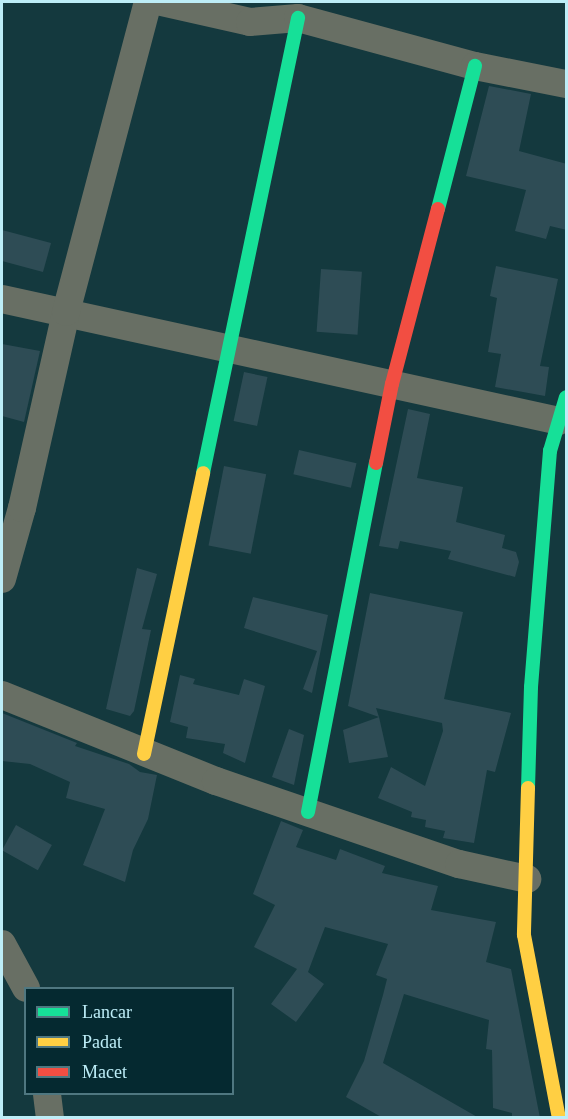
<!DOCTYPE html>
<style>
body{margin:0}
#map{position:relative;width:568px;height:1119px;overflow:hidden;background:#14393e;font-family:"Times New Roman",serif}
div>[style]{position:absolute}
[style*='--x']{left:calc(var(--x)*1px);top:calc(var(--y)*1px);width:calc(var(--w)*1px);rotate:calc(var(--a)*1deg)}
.building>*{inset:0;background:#2e4c55;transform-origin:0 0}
.street>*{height:28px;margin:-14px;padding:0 14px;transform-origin:14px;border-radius:14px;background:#686f64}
.fast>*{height:14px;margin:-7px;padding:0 7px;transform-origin:7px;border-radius:7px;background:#16e098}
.slow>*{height:14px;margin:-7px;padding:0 7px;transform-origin:7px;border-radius:7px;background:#ffcf43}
.jam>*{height:14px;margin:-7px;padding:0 7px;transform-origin:7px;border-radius:7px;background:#f24e42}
span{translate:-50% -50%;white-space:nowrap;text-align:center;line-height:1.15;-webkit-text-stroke:5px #052930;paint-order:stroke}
.frame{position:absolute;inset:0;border:3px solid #bdedf7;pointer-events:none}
.legend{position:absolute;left:24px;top:987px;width:210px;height:108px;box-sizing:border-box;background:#052930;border:2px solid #4f7780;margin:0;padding:8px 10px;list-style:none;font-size:18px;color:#bdedf7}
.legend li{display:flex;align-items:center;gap:12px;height:30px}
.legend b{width:30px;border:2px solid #4f7780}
</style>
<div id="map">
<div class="building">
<i style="clip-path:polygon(489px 86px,531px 94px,519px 151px,567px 164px,567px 230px,550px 226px,546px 239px,515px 231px,526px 190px,466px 176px)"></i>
<i style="clip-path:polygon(2px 230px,51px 243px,43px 272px,2px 261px)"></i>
<i style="clip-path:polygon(496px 266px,558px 279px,540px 366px,549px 367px,545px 396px,495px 387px,501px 354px,488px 352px,497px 298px,490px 296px)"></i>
<i style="left:321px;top:269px;width:41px;height:63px;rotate:4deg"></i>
<i style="clip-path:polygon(2px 344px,40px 351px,24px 422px,2px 416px)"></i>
<i style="left:244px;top:372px;width:24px;height:50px;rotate:12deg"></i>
<i style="clip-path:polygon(408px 409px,430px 414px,417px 478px,463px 487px,456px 522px,505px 535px,502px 548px,516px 552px,519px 562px,515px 577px,448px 559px,451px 551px,400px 541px,398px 549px,379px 546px)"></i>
<i style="left:299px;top:450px;width:59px;height:25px;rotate:13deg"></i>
<i style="left:224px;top:466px;width:43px;height:81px;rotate:11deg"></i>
<i style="clip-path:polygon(137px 568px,157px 574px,142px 629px,151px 630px,134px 711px,130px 716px,106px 709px)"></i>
<i style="clip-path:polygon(370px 593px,463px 612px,444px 699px,511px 713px,495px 772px,487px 770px,474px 843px,443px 838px,445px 831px,425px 827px,426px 820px,411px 817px,412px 812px,378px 798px,391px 767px,425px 786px,443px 731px,442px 723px,376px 708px,379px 717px,348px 706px)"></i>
<i style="clip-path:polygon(253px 597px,328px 615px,312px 693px,303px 689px,317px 651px,244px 628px)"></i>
<i style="clip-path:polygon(180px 675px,195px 679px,193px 684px,239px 695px,244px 679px,265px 686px,245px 763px,223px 753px,225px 744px,186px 738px,188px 727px,170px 722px)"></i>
<i style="clip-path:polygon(2px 713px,77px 743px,75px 746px,129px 764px,140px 772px,157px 775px,148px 819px,133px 850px,125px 882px,83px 865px,105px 809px,66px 798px,70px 782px,30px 764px,2px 761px)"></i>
<i style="clip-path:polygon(379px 717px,388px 757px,349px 763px,343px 730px)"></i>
<i style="clip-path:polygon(289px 729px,304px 735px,294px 785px,272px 777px)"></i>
<i style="clip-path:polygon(281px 821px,303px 830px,296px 847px,336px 860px,340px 849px,353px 854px,385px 866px,382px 873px,438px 886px,431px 910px,496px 922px,486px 962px,511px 969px,540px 1118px,512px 1118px,512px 1113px,493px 1108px,492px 1050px,486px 1049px,489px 1020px,404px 994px,383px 1063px,479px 1118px,383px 1118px,346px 1097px,364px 1061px,383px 995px,387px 979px,376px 975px,388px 944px,325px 927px,308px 972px,324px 984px,296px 1022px,271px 1004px,297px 969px,254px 947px,275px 905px,253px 894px)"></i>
<i style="left:16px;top:825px;width:41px;height:29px;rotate:29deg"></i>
</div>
<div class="street">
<i style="--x:162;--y:2;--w:90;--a:12.8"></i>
<i style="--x:250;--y:22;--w:48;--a:-4.8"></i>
<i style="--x:298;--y:18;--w:183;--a:15.2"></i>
<i style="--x:475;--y:66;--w:93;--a:11.2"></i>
<i style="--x:2;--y:299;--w:570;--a:12.35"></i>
<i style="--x:2;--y:579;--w:74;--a:-74.3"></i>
<i style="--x:22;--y:508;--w:201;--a:-77.3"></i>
<i style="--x:66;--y:312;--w:321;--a:-75.2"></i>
<i style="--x:2;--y:695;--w:231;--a:21.9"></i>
<i style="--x:216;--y:781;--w:257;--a:18.9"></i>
<i style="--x:459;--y:864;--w:70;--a:12.4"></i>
<i style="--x:2;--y:944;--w:50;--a:61.4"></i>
<i style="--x:47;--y:1094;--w:24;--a:83"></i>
</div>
<div class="fast">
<i style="--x:438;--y:209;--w:148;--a:-75.5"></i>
<i style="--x:203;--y:473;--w:465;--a:-78.2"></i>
<i style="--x:528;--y:788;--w:101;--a:-88.3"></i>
<i style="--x:531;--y:687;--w:237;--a:-85.4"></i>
<i style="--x:550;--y:451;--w:56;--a:-73.5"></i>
<i style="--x:308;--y:812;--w:356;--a:-79"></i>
</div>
<div class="slow">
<i style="--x:144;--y:754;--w:287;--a:-78.1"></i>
<i style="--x:528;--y:788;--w:147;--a:91.6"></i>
<i style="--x:524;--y:935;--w:186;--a:79.2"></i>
</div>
<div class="jam">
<i style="--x:376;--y:463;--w:81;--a:-78.6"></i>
<i style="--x:392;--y:384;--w:181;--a:-75.3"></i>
</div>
<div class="frame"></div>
<ul class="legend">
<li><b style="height:8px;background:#16e098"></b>Lancar</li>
<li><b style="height:8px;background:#ffcf43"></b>Padat</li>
<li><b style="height:8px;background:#f24e42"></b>Macet</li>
</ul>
</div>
